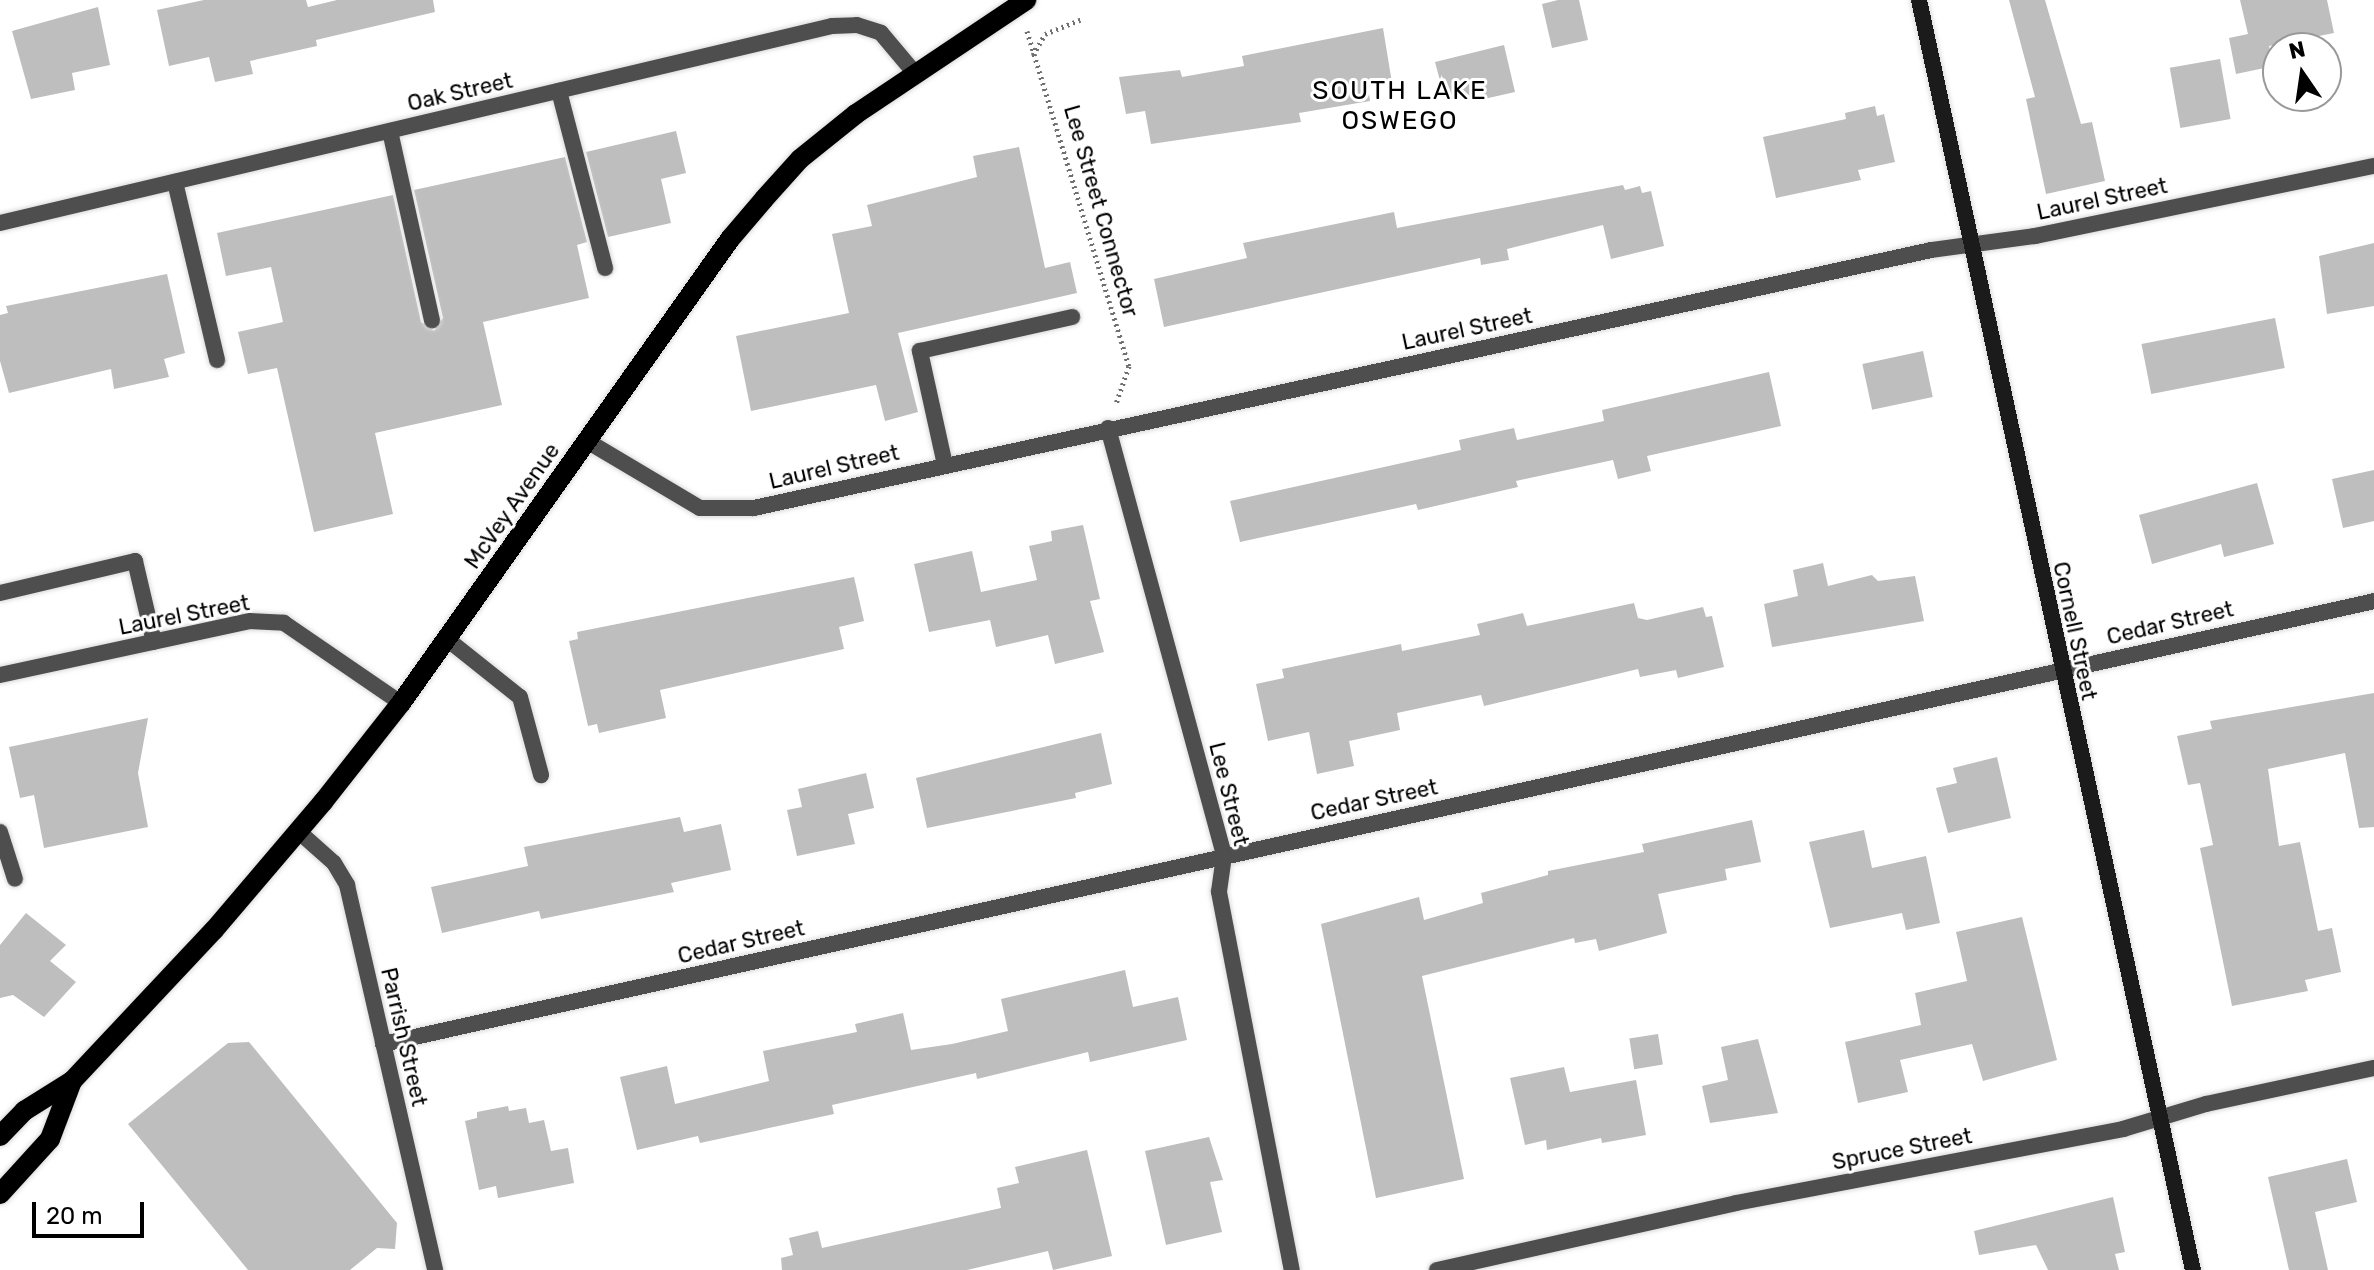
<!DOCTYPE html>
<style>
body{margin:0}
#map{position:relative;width:2374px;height:1270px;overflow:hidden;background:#fff;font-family:Rubik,sans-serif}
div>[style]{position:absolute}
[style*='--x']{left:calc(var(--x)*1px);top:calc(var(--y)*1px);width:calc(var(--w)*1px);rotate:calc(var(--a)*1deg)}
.building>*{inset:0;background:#bebebe;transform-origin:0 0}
.path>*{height:5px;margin-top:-2.5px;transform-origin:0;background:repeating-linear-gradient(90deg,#707070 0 2px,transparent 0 6px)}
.roads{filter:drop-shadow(0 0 2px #dbdbdb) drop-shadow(0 0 2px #dbdbdb)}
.lane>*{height:16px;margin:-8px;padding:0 8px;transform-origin:8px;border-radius:8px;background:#4e4e4e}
.street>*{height:16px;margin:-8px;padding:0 8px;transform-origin:8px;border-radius:8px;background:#4e4e4e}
.secondary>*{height:16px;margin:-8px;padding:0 8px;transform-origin:8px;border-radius:8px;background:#1b1b1b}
.primary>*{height:20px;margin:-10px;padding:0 10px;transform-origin:10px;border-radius:10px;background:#000}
span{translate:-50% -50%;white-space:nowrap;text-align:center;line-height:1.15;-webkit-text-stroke:6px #fff;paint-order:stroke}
.street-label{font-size:22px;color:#000}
.quarter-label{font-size:26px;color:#000;letter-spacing:2px}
.north{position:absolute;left:2262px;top:32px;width:80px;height:80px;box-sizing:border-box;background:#fff;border:2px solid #999;border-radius:50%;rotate:347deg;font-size:22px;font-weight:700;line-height:32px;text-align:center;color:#000}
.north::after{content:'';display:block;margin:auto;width:28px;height:36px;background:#000;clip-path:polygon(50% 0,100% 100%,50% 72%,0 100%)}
.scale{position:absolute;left:32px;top:1202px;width:112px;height:36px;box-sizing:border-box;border:4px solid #000;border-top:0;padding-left:10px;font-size:24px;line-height:28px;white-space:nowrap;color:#000;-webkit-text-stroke:6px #fff;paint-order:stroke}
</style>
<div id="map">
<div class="building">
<i style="clip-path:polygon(204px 0,306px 0,308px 7px,337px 0,433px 0,435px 12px,316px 40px,317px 46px,250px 61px,253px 74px,215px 82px,209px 57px,169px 66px,157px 10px)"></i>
<i style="clip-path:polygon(1558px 0,1579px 0,1588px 40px,1552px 48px,1542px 4px)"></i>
<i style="clip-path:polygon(2009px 0,2045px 0,2081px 124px,2092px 122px,2105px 181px,2046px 194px,2026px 99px,2035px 97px)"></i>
<i style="clip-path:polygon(2240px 0,2327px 0,2334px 33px,2269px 46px,2274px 66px,2236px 74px,2229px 38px,2248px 34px)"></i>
<i style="clip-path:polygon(98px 7px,110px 65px,72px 73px,75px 90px,31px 99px,12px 31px)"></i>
<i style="clip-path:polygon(1383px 28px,1392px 83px,1368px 86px,1370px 101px,1299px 113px,1301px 122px,1151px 144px,1145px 111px,1126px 114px,1119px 77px,1180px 70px,1182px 77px,1244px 66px,1242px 56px)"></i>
<i style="clip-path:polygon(1504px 45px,1515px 92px,1484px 99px,1470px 100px,1468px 94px,1445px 100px,1435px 62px)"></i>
<i style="left:2220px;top:59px;width:61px;height:51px;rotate:80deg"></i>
<i style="clip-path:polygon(1875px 106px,1877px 116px,1884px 114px,1895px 162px,1858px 170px,1861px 180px,1776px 198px,1763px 137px,1846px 119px,1845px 113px)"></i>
<i style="clip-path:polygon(676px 131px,686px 173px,661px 179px,671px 223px,608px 237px,586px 152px)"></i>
<i style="clip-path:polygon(1019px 147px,1045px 268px,1070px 262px,1077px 293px,898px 333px,918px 412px,885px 421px,876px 385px,751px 411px,736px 336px,849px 313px,832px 234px,872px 226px,867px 205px,977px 177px,973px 156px)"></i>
<i style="clip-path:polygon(565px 157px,587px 242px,577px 245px,589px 298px,483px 322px,502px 405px,375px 433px,393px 514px,314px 532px,277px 368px,248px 374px,238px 332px,283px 322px,271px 267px,226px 276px,217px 233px,393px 195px,421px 322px,434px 331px,443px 318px,414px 190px)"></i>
<i style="clip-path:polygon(1623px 185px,1625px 190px,1640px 186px,1642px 193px,1651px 191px,1664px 246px,1611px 259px,1603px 225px,1507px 249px,1509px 260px,1481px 265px,1480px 258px,1164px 327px,1154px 279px,1247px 258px,1243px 243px,1394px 212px,1397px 228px)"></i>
<i style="clip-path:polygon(2374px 243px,2374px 306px,2327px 314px,2319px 256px)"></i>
<i style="clip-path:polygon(167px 274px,185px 353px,164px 359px,169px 377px,114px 389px,111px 369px,9px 393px,0 361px,0 315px,8px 313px,6px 306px)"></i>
<i style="left:2275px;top:318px;width:51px;height:136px;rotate:79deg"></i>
<i style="left:1923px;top:351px;width:47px;height:62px;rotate:78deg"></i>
<i style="clip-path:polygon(1769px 372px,1781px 426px,1647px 456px,1651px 471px,1618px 479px,1613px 460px,1516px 481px,1518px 487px,1418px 510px,1416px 504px,1240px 542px,1230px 501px,1461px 450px,1459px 440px,1514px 428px,1517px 440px,1604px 421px,1602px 410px)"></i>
<i style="clip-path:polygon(2374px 470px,2374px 521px,2343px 528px,2332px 479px)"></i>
<i style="clip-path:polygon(2257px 483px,2274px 544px,2224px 557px,2221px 544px,2152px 564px,2139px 515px)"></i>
<i style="clip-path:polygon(1083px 525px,1100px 599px,1090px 601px,1104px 652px,1055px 664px,1048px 635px,996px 647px,990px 620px,929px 632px,914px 564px,972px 551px,981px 592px,1037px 580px,1029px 546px,1052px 541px,1051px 531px)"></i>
<i style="clip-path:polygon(1823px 563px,1828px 586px,1872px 575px,1878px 581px,1915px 576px,1924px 621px,1772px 647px,1764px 604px,1798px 596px,1793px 570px)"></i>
<i style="clip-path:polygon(854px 577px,864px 621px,839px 627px,844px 649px,660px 690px,666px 718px,599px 733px,597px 724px,588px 726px,569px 641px,578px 639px,577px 632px)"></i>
<i style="clip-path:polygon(1634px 603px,1638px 618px,1647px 620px,1703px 607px,1706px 617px,1712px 616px,1724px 667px,1678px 678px,1676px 670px,1640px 677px,1638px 669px,1484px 706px,1481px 695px,1397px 713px,1400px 730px,1349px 741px,1354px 766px,1317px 774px,1309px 732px,1268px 741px,1256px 684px,1284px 678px,1282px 669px,1401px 644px,1402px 651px,1480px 635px,1477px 624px,1523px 613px,1527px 626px)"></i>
<i style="clip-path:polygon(2374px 693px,2374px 827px,2359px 828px,2345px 753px,2268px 769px,2279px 846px,2300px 842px,2318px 931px,2332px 928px,2341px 972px,2305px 980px,2308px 991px,2232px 1006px,2200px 848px,2213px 845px,2200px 783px,2188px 785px,2177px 736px,2212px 729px,2210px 721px)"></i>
<i style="clip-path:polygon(148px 718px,138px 773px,148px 827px,44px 848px,34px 795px,20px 798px,9px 747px)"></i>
<i style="clip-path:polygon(1101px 733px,1112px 784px,1075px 793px,1076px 798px,927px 828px,916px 778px)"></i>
<i style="clip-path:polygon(1997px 757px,2011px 818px,1948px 833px,1936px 788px,1957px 783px,1953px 768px)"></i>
<i style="clip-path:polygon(866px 773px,874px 808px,848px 814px,855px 844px,797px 856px,787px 810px,802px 807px,798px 789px)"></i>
<i style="clip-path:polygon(680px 817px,684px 832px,721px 824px,731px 870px,671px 883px,674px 892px,541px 919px,539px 911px,442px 933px,431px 887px,528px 866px,524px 847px)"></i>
<i style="clip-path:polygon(1752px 820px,1761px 862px,1725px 869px,1727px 880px,1658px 894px,1667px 933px,1599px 951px,1596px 939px,1575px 943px,1574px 938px,1422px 976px,1464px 1179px,1376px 1198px,1321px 924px,1419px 897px,1424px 920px,1483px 903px,1481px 893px,1548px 875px,1548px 871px,1644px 852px,1642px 844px)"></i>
<i style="clip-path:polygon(1864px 830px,1872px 868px,1926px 856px,1940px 923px,1906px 930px,1902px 913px,1830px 928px,1809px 842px)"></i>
<i style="clip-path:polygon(26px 913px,66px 945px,50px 961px,76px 982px,44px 1017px,13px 995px,0 998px,0 945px)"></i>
<i style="clip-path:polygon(2022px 917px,2057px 1060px,1983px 1081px,1972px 1044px,1900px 1060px,1908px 1092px,1858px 1103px,1845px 1042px,1921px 1025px,1915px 993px,1967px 981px,1956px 932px)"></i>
<i style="clip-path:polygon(1125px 970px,1133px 1007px,1178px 997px,1187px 1040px,1090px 1062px,1088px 1052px,977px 1079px,976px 1073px,832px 1105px,834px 1114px,700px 1143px,698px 1136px,637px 1150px,620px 1077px,667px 1066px,675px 1104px,769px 1081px,763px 1051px,857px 1032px,855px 1024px,903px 1013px,911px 1050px,952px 1044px,1008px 1031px,1001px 999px)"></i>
<i style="left:1658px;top:1034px;width:31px;height:29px;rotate:81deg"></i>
<i style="clip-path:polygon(1758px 1039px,1778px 1113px,1710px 1123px,1702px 1086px,1728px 1080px,1721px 1047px)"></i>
<i style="clip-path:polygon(249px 1042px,397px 1223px,395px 1249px,377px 1248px,350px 1270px,248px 1270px,128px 1124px,228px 1043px)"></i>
<i style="clip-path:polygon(1564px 1067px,1570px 1092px,1636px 1080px,1646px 1135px,1602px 1143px,1601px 1138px,1547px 1150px,1546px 1140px,1525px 1145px,1510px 1078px)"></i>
<i style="clip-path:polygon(508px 1106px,509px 1111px,526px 1108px,529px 1123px,544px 1120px,551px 1151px,568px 1148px,574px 1183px,498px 1198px,496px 1186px,479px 1190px,465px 1121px,477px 1118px,477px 1112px)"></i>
<i style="clip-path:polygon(1209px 1137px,1223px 1180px,1210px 1182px,1222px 1232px,1166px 1245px,1145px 1151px)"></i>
<i style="clip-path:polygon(1087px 1150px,1112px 1256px,1053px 1270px,1048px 1251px,967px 1270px,782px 1270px,781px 1258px,793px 1255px,789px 1238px,818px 1231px,822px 1248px,1001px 1208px,997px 1188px,1019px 1183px,1015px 1167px)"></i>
<i style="clip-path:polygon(2347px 1159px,2357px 1202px,2315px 1212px,2328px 1270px,2289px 1270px,2268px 1177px)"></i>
<i style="clip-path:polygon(2113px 1197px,2125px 1252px,2115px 1254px,2119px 1270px,2048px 1270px,2036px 1245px,1979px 1255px,1974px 1231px)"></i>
</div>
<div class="path">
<i style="--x:1027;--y:31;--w:350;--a:73.1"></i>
<i style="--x:1129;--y:366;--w:39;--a:109"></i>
<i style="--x:1033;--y:55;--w:24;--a:-60"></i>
<i style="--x:1045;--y:34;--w:40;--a:-22"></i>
</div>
<div class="roads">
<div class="lane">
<i style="--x:559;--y:91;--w:183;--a:75.4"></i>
<i style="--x:390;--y:131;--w:194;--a:77.5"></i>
<i style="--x:175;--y:182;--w:183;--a:76.7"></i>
<i style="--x:945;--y:465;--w:117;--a:-102.4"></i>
<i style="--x:920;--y:351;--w:156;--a:-12.6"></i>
<i style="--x:0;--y:593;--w:139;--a:-13.3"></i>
<i style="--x:135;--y:561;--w:83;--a:76.8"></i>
<i style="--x:447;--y:639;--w:93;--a:38.5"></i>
<i style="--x:520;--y:697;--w:81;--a:74.9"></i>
<i style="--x:0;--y:832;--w:49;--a:72.3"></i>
</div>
<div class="street">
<i style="--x:0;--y:223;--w:855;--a:-13.32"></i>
<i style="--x:832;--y:26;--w:25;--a:-2"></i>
<i style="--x:857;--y:25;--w:25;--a:18"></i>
<i style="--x:881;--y:33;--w:50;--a:49.9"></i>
<i style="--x:1108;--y:428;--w:443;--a:74.8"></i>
<i style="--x:1224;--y:856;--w:36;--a:98"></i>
<i style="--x:1219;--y:892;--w:385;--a:79.1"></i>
<i style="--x:587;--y:441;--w:131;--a:30.7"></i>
<i style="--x:700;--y:508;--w:54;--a:0"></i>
<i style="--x:754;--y:508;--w:1205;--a:-12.36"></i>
<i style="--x:1931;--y:250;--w:105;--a:-7.7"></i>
<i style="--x:2035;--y:236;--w:346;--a:-11.7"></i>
<i style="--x:0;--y:675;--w:255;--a:-12.2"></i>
<i style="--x:249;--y:621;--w:35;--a:3"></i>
<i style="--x:284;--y:623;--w:142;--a:34.4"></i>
<i style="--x:298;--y:831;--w:48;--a:41.6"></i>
<i style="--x:334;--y:863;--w:26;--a:59"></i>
<i style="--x:347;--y:885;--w:395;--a:77.1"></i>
<i style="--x:383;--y:1044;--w:2040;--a:-12.54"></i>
<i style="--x:1437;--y:1270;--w:306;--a:-12.6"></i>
<i style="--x:1736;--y:1203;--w:394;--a:-10.8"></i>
<i style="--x:2123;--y:1129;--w:87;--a:-16.8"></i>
<i style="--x:2206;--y:1104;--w:172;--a:-12.1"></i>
</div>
<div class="secondary">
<i style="--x:1919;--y:0;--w:1299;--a:77.83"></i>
</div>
<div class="primary">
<i style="--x:0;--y:1136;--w:35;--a:-46"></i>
<i style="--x:24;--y:1111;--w:57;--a:-32"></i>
<i style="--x:72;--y:1081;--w:207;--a:-46.8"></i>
<i style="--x:214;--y:930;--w:168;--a:-49.6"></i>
<i style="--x:323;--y:802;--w:126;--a:-51.8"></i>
<i style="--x:401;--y:703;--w:569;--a:-54.66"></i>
<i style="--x:730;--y:239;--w:52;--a:-49.6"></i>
<i style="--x:764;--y:199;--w:54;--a:-48"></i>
<i style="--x:800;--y:159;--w:72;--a:-38.8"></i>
<i style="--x:856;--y:114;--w:205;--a:-33.8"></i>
<i style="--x:0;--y:1194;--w:74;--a:-47.7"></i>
<i style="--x:50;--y:1139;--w:62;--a:-69.2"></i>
</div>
</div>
<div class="street-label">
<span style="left:460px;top:92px;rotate:-13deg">Oak Street</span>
<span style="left:2102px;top:199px;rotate:-12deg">Laurel Street</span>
<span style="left:1101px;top:211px;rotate:74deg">Lee Street Connector</span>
<span style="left:1467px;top:329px;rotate:-12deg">Laurel Street</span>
<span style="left:834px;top:467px;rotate:-13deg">Laurel Street</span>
<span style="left:512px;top:506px;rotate:-55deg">McVey Avenue</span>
<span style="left:184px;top:615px;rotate:-11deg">Laurel Street</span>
<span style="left:2170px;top:623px;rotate:-13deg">Cedar Street</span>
<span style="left:2075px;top:631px;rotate:78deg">Cornell Street</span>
<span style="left:1229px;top:794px;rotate:76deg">Lee Street</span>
<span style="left:1374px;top:800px;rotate:-12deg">Cedar Street</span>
<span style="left:741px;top:942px;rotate:-13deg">Cedar Street</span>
<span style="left:404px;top:1037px;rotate:77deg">Parrish Street</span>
<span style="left:1902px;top:1149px;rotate:-11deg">Spruce Street</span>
</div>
<div class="quarter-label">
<span style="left:1400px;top:106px">SOUTH LAKE<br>OSWEGO</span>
</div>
<div class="north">N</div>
<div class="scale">20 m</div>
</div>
